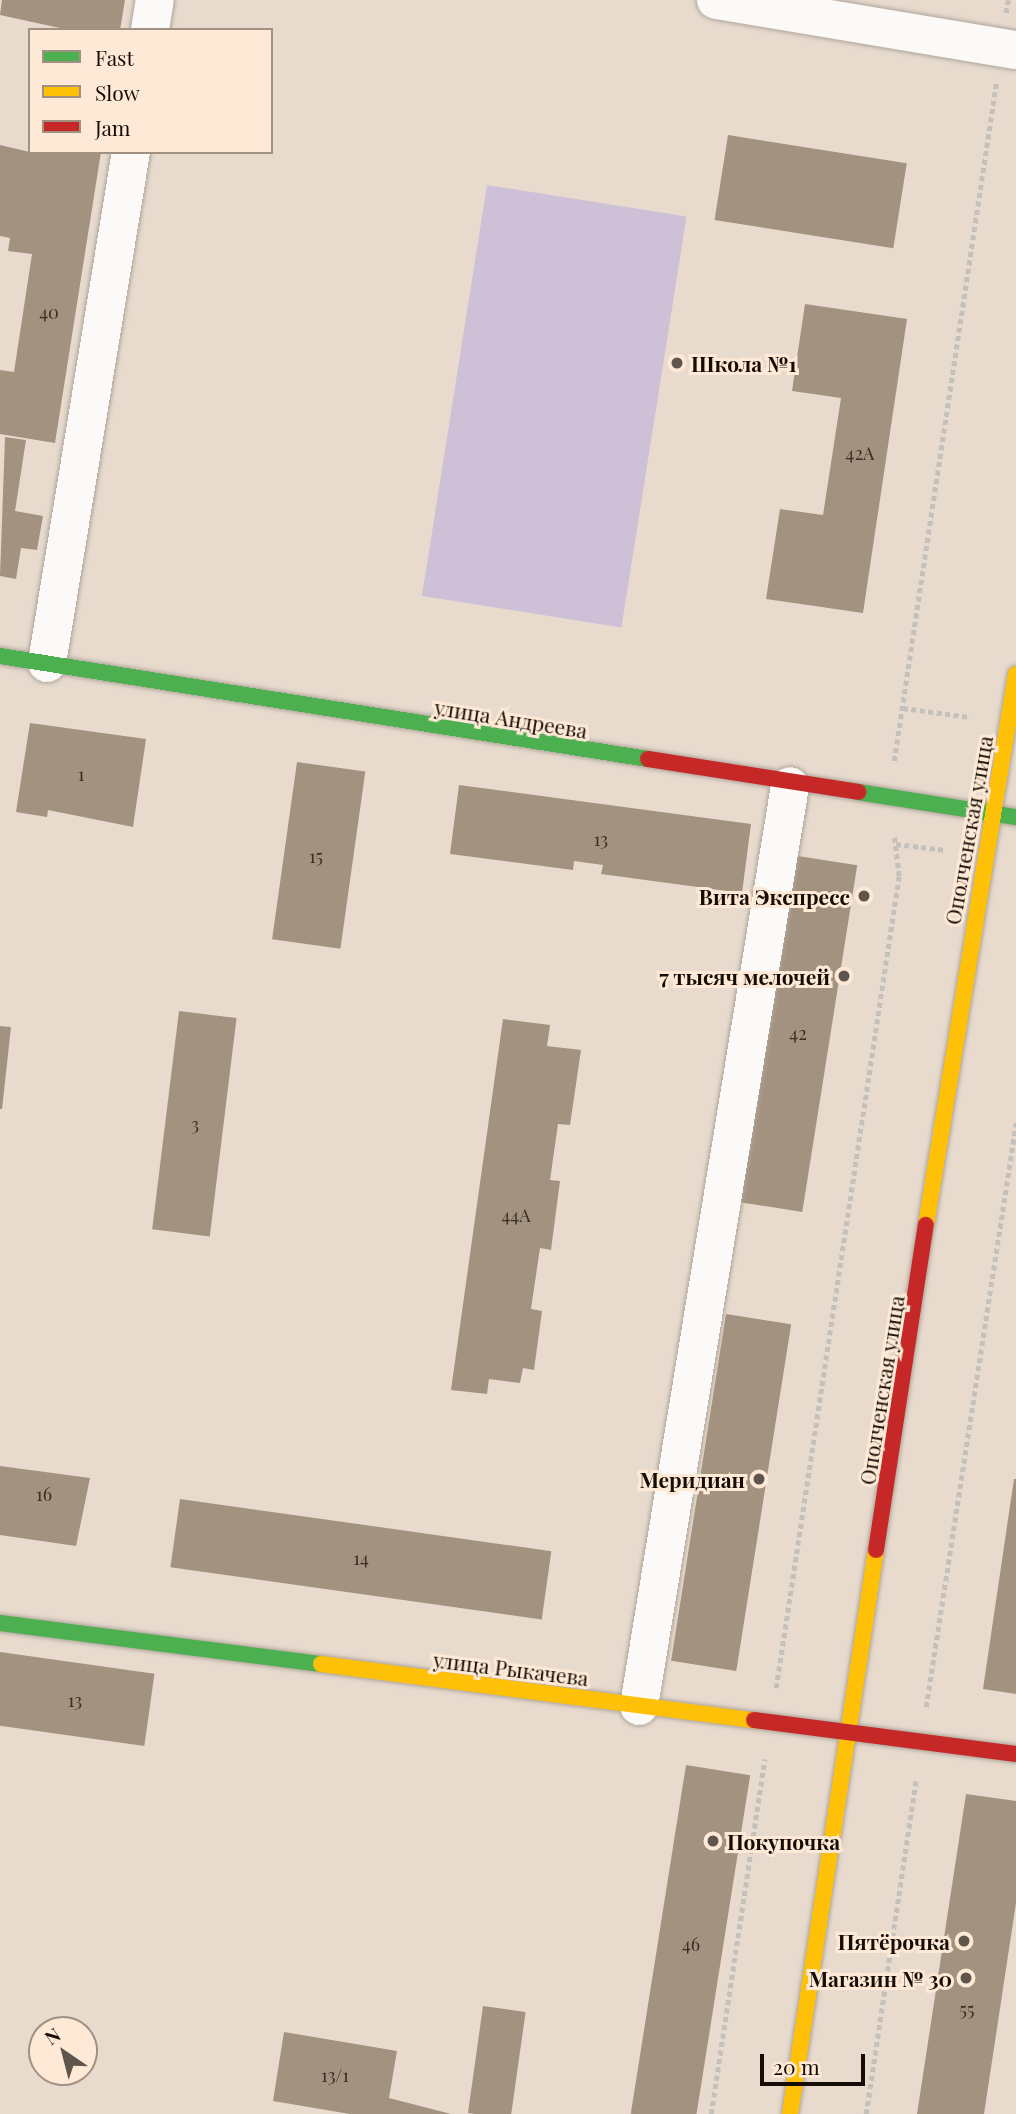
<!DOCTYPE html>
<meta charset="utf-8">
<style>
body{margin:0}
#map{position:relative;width:1016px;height:2114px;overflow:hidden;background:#e8dbce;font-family:"Playfair Display",serif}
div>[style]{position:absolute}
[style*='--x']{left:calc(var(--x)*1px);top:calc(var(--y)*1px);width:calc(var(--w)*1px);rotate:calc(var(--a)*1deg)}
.green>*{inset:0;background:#cec0d6;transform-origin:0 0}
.building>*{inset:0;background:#a3927f;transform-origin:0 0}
.path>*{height:4.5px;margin-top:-2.25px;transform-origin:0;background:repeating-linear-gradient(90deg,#c4c0bb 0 5px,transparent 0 8.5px)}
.roads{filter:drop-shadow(0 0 2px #afa59b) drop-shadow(0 0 2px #afa59b)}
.street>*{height:38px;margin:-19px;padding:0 19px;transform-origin:19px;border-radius:19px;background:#fcfaf8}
.fast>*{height:16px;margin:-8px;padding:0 8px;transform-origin:8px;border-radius:8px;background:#4caf50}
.slow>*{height:16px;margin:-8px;padding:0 8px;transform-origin:8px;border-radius:8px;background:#ffc107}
.jam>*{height:16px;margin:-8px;padding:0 8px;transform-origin:8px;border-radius:8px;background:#c62828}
.dots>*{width:19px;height:19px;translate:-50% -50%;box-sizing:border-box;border:4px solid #fde9d6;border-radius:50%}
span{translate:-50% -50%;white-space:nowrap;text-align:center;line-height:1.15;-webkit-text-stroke:6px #fde9d6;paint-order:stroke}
.number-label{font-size:18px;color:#382e24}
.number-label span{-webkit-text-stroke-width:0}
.poi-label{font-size:21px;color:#150d06;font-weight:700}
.left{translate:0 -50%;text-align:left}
.right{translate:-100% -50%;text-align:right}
.street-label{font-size:21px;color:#150d06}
.legend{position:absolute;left:28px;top:28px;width:245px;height:126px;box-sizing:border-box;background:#fde9d6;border:2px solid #a09183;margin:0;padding:9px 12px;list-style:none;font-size:21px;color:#150d06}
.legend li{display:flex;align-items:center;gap:14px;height:35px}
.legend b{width:35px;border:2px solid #a09183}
.north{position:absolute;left:28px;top:2016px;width:70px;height:70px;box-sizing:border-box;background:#fde9d6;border:2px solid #a09183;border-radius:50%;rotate:325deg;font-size:19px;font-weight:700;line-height:28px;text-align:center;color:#150d06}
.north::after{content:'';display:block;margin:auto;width:24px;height:32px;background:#5f554c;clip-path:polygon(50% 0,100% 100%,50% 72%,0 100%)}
.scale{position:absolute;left:760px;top:2054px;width:105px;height:32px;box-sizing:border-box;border:4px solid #150d06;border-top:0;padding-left:9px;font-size:21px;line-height:24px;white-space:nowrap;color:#150d06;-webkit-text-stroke:5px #fde9d6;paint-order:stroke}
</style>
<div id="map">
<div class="green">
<i style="left:487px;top:185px;width:202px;height:416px;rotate:9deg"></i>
</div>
<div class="building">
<i style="clip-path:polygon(2px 0,125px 0,120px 30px,69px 30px,0 15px)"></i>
<i style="left:728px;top:135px;width:181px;height:86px;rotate:9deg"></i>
<i style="clip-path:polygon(0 145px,30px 152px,101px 152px,55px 443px,0 434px,0 370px,14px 372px,32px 254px,8px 251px,10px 238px,0 236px)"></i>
<i style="clip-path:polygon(805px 304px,907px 319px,863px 613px,766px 599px,780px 509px,823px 515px,841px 398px,792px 391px)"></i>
<i style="clip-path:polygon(5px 437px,26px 440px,15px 511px,43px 516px,37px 550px,21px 548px,16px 579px,0 576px)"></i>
<i style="clip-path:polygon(30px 723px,146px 739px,133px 827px,48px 810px,47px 817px,16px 812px)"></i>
<i style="left:297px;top:762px;width:69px;height:179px;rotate:8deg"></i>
<i style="clip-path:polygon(459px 785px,751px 824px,742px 893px,601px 874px,603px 865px,574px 861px,573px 870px,450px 854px)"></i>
<i style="left:792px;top:855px;width:66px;height:351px;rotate:9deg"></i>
<i style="left:179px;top:1011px;width:58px;height:220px;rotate:7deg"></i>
<i style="clip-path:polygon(503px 1019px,550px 1025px,547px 1046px,581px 1050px,570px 1125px,558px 1124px,550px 1180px,560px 1181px,551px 1250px,540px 1248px,531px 1309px,542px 1311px,534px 1370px,523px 1368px,520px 1383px,489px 1379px,487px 1394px,451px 1390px)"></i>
<i style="clip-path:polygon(0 1026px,11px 1027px,2px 1109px,0 1109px)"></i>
<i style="left:726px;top:1314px;width:66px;height:351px;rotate:9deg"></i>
<i style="clip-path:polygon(0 1466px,90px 1478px,76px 1546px,0 1535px)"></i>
<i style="clip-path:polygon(1014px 1479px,1016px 1479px,1016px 1694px,983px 1689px)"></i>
<i style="left:180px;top:1499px;width:375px;height:69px;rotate:8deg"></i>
<i style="left:0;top:1652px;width:156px;height:73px;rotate:8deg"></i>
<i style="left:686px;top:1765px;width:65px;height:353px;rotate:9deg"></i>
<i style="clip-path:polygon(966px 1794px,1016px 1801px,1016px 1903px,984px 2114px,917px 2114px)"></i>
<i style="left:483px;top:2006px;width:43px;height:108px;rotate:8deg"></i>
<i style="clip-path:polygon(284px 2032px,397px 2051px,389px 2098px,451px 2114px,350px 2114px,273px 2101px)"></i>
</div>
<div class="path">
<i style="--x:1006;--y:13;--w:13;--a:-81"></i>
<i style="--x:903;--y:708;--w:68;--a:7.7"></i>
<i style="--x:894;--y:761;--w:685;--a:-81.43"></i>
<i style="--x:896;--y:844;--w:50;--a:6.8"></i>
<i style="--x:776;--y:1688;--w:821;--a:-81.39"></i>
<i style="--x:899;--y:876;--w:41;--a:-97"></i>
<i style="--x:926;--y:1707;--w:591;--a:-81.24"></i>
<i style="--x:711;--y:2114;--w:359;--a:-81.4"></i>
<i style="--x:866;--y:2114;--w:340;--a:-81.5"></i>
</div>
<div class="roads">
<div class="street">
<i style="--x:716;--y:0;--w:304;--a:9.5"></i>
<i style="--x:150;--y:30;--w:30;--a:-81"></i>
<i style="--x:47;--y:663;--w:518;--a:-80.67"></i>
<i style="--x:639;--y:1706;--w:932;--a:-80.68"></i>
</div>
<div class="fast">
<i style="--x:0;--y:656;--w:656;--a:9.03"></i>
<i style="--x:858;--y:792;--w:160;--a:9"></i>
<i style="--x:0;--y:1623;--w:324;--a:7.3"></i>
</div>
<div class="slow">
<i style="--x:926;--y:1225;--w:558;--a:-80.72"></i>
<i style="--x:321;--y:1664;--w:437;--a:7.4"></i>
<i style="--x:790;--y:2114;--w:571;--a:-81.33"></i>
</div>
<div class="jam">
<i style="--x:648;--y:759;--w:213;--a:8.9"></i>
<i style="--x:876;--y:1550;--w:329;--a:-81.3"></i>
<i style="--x:754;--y:1720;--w:264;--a:7.4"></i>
</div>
</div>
<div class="dots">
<i style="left:677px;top:363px;background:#5f554c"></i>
<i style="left:864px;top:896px;background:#5f554c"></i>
<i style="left:844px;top:976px;background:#5f554c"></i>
<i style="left:759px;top:1479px;background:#5f554c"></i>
<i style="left:713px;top:1841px;background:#5f554c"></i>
<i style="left:964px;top:1941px;background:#5f554c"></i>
<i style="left:966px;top:1978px;background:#5f554c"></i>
</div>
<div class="number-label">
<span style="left:49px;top:312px">40</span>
<span style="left:860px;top:453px">42А</span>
<span style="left:81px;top:774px">1</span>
<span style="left:601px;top:839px">13</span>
<span style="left:316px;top:856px">15</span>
<span style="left:798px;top:1033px">42</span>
<span style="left:195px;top:1124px">3</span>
<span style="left:516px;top:1215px">44А</span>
<span style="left:44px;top:1494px">16</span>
<span style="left:361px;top:1558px">14</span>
<span style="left:75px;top:1700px">13</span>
<span style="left:691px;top:1944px">46</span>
<span style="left:967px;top:2009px">55</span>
<span style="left:335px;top:2075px">13/1</span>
</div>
<div class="poi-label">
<span class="left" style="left:691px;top:363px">Школа №1</span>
<span class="right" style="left:850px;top:896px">Вита Экспресс</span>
<span class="right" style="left:830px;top:976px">7 тысяч мелочей</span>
<span class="right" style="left:745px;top:1479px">Меридиан</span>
<span class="left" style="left:727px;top:1841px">Покупочка</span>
<span class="right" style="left:950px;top:1941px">Пятёрочка</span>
<span class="right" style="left:952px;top:1978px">Магазин № 30</span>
</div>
<div class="street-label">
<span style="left:511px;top:718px;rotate:9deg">улица Андреева</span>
<span style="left:968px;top:830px;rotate:-80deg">Ополченская улица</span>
<span style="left:881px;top:1390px;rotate:-81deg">Ополченская улица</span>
<span style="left:511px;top:1668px;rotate:7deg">улица Рыкачева</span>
</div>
<ul class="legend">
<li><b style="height:9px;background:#4caf50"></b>Fast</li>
<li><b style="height:9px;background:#ffc107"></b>Slow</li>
<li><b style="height:9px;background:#c62828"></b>Jam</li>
</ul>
<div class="north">N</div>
<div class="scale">20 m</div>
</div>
